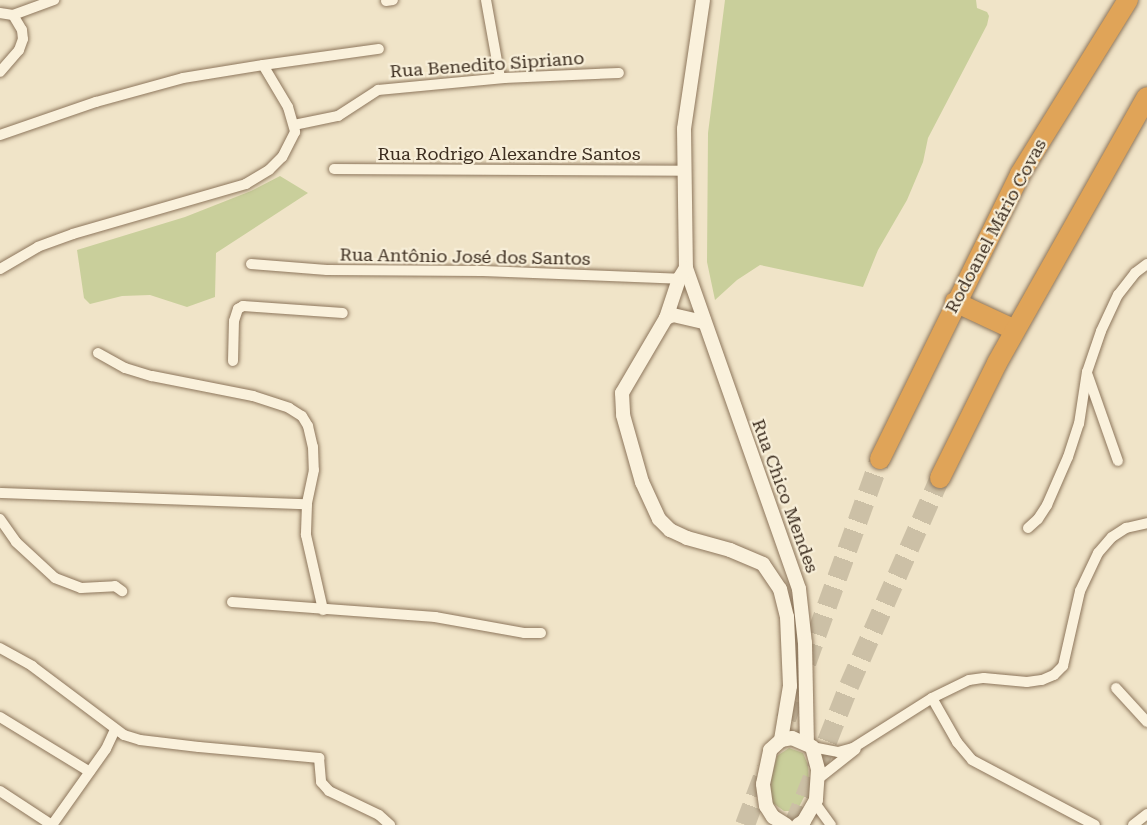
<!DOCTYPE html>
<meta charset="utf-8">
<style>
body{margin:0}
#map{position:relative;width:1147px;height:825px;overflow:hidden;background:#f0e4c8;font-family:"Roboto Serif",serif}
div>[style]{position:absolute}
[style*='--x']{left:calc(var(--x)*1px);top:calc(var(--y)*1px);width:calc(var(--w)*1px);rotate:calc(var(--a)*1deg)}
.green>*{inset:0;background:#c9cf9b}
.motorway-tunnel>*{height:20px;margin-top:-10px;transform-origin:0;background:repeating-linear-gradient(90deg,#ccc0a6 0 20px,transparent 0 30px)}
.roads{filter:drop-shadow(0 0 2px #8d765c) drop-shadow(0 0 2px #8d765c)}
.minor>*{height:10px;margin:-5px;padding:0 5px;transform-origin:5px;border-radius:5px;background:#faf1dc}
.tertiary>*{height:14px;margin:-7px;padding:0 7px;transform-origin:7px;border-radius:7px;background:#faf1dc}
.motorway>*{height:20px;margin:-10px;padding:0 10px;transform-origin:10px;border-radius:10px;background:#e0a458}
span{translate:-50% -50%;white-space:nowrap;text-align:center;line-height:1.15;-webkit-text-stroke:4.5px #f7eed8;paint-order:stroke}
.street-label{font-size:18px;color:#3d2e20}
</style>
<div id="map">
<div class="green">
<i style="clip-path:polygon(725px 0,976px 0,977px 8px,987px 12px,989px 16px,987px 25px,928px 138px,923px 162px,907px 200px,878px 250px,863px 287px,760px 265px,737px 280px,715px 300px,707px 262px,708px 133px)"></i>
<i style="clip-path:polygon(280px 176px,308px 193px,216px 253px,215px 297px,187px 307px,150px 295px,122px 296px,90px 304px,84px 298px,77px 250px,185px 217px,251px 191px)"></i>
<i style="clip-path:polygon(789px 748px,803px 753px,808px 765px,809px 787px,799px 807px,794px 811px,784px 811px,773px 803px,770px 784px,777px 756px)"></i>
</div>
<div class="motorway-tunnel">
<i style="--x:786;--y:719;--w:276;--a:-70.1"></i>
<i style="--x:745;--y:825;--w:60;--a:-69.4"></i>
<i style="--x:794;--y:825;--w:149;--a:-68.4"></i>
<i style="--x:849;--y:686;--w:227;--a:-66.4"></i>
</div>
<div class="roads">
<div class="minor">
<i style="--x:486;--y:0;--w:79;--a:79.8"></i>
<i style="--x:386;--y:1;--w:7;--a:-8"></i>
<i style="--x:0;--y:13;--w:13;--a:9"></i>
<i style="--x:13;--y:15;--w:17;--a:59"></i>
<i style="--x:22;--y:30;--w:9;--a:84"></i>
<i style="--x:23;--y:39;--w:12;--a:110"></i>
<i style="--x:19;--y:50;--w:29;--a:131"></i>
<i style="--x:13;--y:15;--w:44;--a:-20.1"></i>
<i style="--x:263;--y:65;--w:117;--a:-7.9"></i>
<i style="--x:294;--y:125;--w:45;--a:-11.6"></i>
<i style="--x:338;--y:116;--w:48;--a:-33"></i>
<i style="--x:378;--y:90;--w:127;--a:-5.4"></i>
<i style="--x:504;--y:78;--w:115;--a:-2.5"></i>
<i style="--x:0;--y:135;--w:102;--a:-19"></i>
<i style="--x:96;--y:102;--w:90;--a:-15.4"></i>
<i style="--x:183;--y:78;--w:81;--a:-9.2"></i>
<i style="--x:263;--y:65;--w:49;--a:59.2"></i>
<i style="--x:288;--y:107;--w:26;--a:74"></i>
<i style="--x:295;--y:132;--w:28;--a:117"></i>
<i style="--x:282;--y:157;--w:18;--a:135"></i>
<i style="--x:269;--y:170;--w:27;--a:149"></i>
<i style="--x:246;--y:184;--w:180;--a:163.9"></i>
<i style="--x:73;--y:234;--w:37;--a:160"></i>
<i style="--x:38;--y:247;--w:44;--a:149.9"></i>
<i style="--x:334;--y:169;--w:350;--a:0.3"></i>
<i style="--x:251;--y:264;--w:76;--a:4.5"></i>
<i style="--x:327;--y:270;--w:156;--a:0.4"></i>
<i style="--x:483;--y:271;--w:196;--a:2.3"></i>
<i style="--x:98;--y:353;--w:31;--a:29"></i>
<i style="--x:125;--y:368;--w:28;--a:17"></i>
<i style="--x:152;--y:376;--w:103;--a:11.2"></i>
<i style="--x:253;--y:396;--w:38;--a:18"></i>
<i style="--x:289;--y:408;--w:15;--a:32"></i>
<i style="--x:302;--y:416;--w:12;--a:59"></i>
<i style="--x:308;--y:426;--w:22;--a:77"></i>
<i style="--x:313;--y:447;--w:23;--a:88"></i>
<i style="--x:314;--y:470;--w:35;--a:102"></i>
<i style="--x:307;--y:504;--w:31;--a:92"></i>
<i style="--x:306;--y:535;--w:77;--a:77.2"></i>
<i style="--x:233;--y:361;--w:40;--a:-88.6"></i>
<i style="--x:234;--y:321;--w:13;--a:-72"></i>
<i style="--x:238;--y:309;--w:6;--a:-31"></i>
<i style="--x:243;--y:306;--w:100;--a:4"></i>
<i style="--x:1088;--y:376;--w:90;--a:70.6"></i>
<i style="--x:0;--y:493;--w:307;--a:2.1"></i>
<i style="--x:0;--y:519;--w:28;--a:55"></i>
<i style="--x:16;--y:542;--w:53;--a:42.7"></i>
<i style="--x:55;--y:578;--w:28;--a:21"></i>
<i style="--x:81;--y:588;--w:34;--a:-3"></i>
<i style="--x:115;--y:586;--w:9;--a:36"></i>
<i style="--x:1028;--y:528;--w:13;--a:-42"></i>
<i style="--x:1038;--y:519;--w:17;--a:-57"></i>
<i style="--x:1047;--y:505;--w:52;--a:-66.4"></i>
<i style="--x:1068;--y:457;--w:35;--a:-72"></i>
<i style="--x:1079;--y:424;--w:53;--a:-81.3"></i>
<i style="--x:1087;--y:372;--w:43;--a:-71.1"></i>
<i style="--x:1101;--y:331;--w:40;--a:-65"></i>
<i style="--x:1118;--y:295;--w:28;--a:-52"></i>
<i style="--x:1135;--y:273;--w:15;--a:-37"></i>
<i style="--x:232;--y:602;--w:204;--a:4.2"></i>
<i style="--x:435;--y:617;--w:90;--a:10.2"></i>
<i style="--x:524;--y:633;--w:17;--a:0"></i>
<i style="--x:0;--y:648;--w:37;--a:29"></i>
<i style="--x:32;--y:666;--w:115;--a:36.9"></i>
<i style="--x:124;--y:735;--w:17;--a:17"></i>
<i style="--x:140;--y:740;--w:59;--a:6.8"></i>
<i style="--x:199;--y:747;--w:121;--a:5.2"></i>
<i style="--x:319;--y:758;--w:24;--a:85"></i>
<i style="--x:321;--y:782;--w:12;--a:48"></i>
<i style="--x:329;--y:791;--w:55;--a:25.6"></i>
<i style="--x:379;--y:815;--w:15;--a:42"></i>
<i style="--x:1116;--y:688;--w:46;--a:47.6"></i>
<i style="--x:932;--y:698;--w:51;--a:60.4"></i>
<i style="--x:957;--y:742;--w:23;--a:50"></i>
<i style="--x:972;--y:760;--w:139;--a:27.9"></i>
<i style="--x:0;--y:717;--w:105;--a:31.4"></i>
<i style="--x:812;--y:747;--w:26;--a:11"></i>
<i style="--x:838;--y:752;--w:16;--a:-15"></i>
<i style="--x:853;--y:748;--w:93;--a:-32.3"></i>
<i style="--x:932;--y:698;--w:41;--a:-25.9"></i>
<i style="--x:969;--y:680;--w:15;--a:-8"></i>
<i style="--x:984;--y:678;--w:43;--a:5.3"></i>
<i style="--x:1027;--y:682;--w:15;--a:-8"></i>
<i style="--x:1042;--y:680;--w:13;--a:-23"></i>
<i style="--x:1054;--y:675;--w:13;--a:-45"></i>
<i style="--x:1063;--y:666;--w:77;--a:-77.2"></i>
<i style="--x:1080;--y:591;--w:42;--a:-64.7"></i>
<i style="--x:1098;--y:553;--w:21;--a:-49"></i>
<i style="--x:1112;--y:537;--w:17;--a:-33"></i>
<i style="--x:1126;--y:528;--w:22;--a:-13"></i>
<i style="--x:818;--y:779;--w:48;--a:-38.3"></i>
<i style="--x:0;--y:791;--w:62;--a:33.2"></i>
<i style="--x:815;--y:803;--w:27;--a:54"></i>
<i style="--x:52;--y:825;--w:93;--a:-54.6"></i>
<i style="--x:106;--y:749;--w:21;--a:-65"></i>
<i style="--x:1133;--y:825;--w:18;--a:-38"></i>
</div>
<div class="tertiary">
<i style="--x:703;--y:0;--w:130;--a:98.4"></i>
<i style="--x:684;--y:129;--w:139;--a:89.2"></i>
<i style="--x:686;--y:268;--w:340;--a:70.6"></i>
<i style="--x:799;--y:589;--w:54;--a:83.7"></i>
<i style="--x:805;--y:643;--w:100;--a:88.9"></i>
<i style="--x:686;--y:268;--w:13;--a:122"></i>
<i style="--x:679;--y:279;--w:41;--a:108.4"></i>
<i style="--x:666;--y:318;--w:87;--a:120.4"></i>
<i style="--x:622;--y:393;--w:22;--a:87"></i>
<i style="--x:623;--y:415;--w:70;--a:74.2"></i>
<i style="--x:642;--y:482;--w:41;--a:65.3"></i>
<i style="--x:659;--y:519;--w:16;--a:45"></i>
<i style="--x:670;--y:530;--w:19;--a:25"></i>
<i style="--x:687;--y:538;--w:45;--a:15.6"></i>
<i style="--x:730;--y:550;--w:36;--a:23"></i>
<i style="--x:763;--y:564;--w:30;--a:56"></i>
<i style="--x:780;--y:589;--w:29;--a:76"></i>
<i style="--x:787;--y:617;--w:69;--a:87.5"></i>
<i style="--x:790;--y:686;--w:55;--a:99.5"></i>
<i style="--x:666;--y:318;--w:8;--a:-23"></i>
<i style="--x:673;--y:315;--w:32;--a:13"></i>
<i style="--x:786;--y:825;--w:15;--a:-148"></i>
<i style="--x:773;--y:817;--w:13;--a:-122"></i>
<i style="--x:766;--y:806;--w:22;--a:-98"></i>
<i style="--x:763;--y:784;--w:35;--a:-78"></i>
<i style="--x:770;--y:750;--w:15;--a:-42"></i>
<i style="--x:781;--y:740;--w:11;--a:-10"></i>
<i style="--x:792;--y:738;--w:22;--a:24"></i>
<i style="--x:812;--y:747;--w:24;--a:75"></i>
<i style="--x:818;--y:770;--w:30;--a:94"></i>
<i style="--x:816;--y:800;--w:24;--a:120"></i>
<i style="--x:804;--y:821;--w:7;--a:146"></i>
</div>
<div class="motorway">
<i style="--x:955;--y:302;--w:66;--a:25"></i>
<i style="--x:880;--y:459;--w:318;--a:-63.8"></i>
<i style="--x:1020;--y:174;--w:205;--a:-58.2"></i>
<i style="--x:940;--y:478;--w:128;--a:-63.6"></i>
<i style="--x:997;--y:363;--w:305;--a:-60.6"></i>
</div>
</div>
<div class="street-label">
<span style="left:487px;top:65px;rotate:-4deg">Rua Benedito Sipriano</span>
<span style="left:509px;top:154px">Rua Rodrigo Alexandre Santos</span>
<span style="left:996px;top:226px;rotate:-62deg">Rodoanel Mário Covas</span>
<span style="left:465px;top:257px;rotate:1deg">Rua Antônio José dos Santos</span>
<span style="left:785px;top:496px;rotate:70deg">Rua Chico Mendes</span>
</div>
</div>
